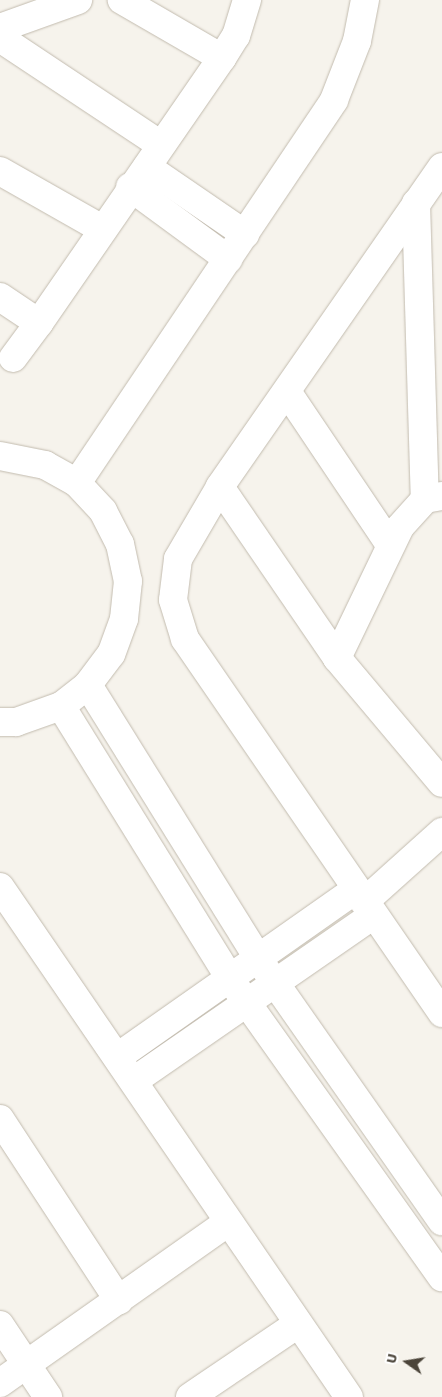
<!DOCTYPE html>
<style>
body{margin:0}
#map{position:relative;width:442px;height:1397px;overflow:hidden;background:#f6f3ec;font-family:Signika,sans-serif}
div>[style]{position:absolute}
[style*='--x']{left:calc(var(--x)*1px);top:calc(var(--y)*1px);width:calc(var(--w)*1px);rotate:calc(var(--a)*1deg)}
.roads{filter:drop-shadow(0 0 1px #c2bbae) drop-shadow(0 0 1px #c2bbae)}
.minor>*{height:28px;margin:-14px;padding:0 14px;transform-origin:14px;border-radius:14px;background:#fff}
span{translate:-50% -50%;white-space:nowrap;text-align:center;line-height:1.15;-webkit-text-stroke:5px #fff;paint-order:stroke}
.north{position:absolute;left:382px;top:1337px;width:50px;height:50px;-webkit-text-stroke:4px #fff;paint-order:stroke;rotate:283deg;font-size:14px;font-weight:700;line-height:20px;text-align:center;color:#4b4439}
.north::after{content:'';display:block;margin:auto;width:18px;height:22px;background:#4b4439;clip-path:polygon(50% 0,100% 100%,50% 72%,0 100%)}
</style>
<div id="map">
<div class="roads">
<div class="minor">
<i style="--x:0;--y:28;--w:83;--a:-19.7"></i>
<i style="--x:0;--y:38;--w:193;--a:33.6"></i>
<i style="--x:222;--y:58;--w:26;--a:-58"></i>
<i style="--x:236;--y:36;--w:38;--a:-73"></i>
<i style="--x:147;--y:167;--w:119;--a:34.4"></i>
<i style="--x:442;--y:167;--w:389;--a:124.8"></i>
<i style="--x:220;--y:487;--w:83;--a:120.3"></i>
<i style="--x:178;--y:559;--w:41;--a:97"></i>
<i style="--x:173;--y:600;--w:41;--a:72.9"></i>
<i style="--x:185;--y:639;--w:454;--a:55.5"></i>
<i style="--x:0;--y:171;--w:117;--a:29.6"></i>
<i style="--x:130;--y:187;--w:122;--a:36.3"></i>
<i style="--x:416;--y:203;--w:296;--a:88.3"></i>
<i style="--x:0;--y:297;--w:47;--a:33.7"></i>
<i style="--x:39;--y:323;--w:322;--a:-55.4"></i>
<i style="--x:222;--y:58;--w:116;--a:-149.9"></i>
<i style="--x:13;--y:358;--w:44;--a:-53.4"></i>
<i style="--x:288;--y:393;--w:183;--a:56.1"></i>
<i style="--x:0;--y:456;--w:46;--a:11.3"></i>
<i style="--x:45;--y:465;--w:37;--a:29"></i>
<i style="--x:77;--y:483;--w:38;--a:47"></i>
<i style="--x:103;--y:511;--w:37;--a:63"></i>
<i style="--x:120;--y:544;--w:38;--a:78"></i>
<i style="--x:128;--y:581;--w:38;--a:96"></i>
<i style="--x:124;--y:619;--w:37;--a:110"></i>
<i style="--x:111;--y:654;--w:39;--a:127"></i>
<i style="--x:88;--y:685;--w:34;--a:142"></i>
<i style="--x:61;--y:706;--w:48;--a:160.4"></i>
<i style="--x:16;--y:722;--w:16;--a:180"></i>
<i style="--x:77;--y:483;--w:461;--a:-56.1"></i>
<i style="--x:334;--y:100;--w:63;--a:-68.7"></i>
<i style="--x:357;--y:41;--w:42;--a:-79"></i>
<i style="--x:220;--y:487;--w:207;--a:55.6"></i>
<i style="--x:337;--y:658;--w:163;--a:50"></i>
<i style="--x:337;--y:658;--w:145;--a:-64.3"></i>
<i style="--x:400;--y:527;--w:38;--a:-48"></i>
<i style="--x:425;--y:499;--w:17;--a:-10"></i>
<i style="--x:88;--y:685;--w:324;--a:58.1"></i>
<i style="--x:259;--y:960;--w:319;--a:55"></i>
<i style="--x:61;--y:706;--w:321;--a:58.2"></i>
<i style="--x:230;--y:979;--w:366;--a:54.6"></i>
<i style="--x:0;--y:887;--w:618;--a:55.62"></i>
<i style="--x:364;--y:902;--w:105;--a:-41.9"></i>
<i style="--x:119;--y:1056;--w:289;--a:-35.1"></i>
<i style="--x:135;--y:1080;--w:290;--a:-34.7"></i>
<i style="--x:0;--y:1119;--w:217;--a:56.8"></i>
<i style="--x:0;--y:1325;--w:87;--a:56.3"></i>
<i style="--x:0;--y:1383;--w:279;--a:-35.2"></i>
<i style="--x:190;--y:1397;--w:130;--a:-34.1"></i>
</div>
</div>
<div class="north">U</div>
</div>
